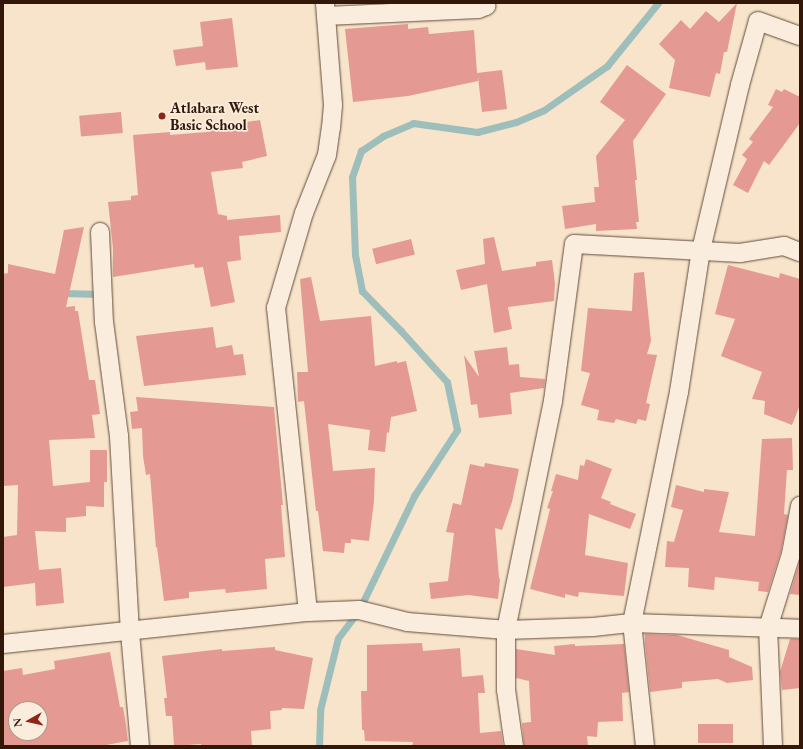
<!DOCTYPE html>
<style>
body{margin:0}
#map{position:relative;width:803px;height:749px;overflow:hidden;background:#f7e4ca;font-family:"EB Garamond",serif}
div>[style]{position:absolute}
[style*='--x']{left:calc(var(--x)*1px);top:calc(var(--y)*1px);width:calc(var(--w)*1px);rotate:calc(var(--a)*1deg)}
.stream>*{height:7px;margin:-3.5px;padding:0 3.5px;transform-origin:3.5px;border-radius:3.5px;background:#9ebebc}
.building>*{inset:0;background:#e49a92;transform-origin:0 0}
.roads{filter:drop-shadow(0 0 1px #644b3a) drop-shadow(0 0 1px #644b3a)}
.minor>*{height:18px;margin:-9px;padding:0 9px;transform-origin:9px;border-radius:9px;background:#faeddd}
.dots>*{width:11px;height:11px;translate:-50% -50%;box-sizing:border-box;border:2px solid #faeddd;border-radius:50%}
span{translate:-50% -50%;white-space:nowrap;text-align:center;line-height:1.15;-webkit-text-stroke:3.5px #faeddd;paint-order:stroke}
.poi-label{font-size:15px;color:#33180a;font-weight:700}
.left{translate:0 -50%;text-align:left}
.frame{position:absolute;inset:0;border:4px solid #33180a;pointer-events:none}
.north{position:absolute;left:8px;top:701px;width:40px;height:40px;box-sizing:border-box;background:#faeddd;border:1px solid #aa9889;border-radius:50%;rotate:262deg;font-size:11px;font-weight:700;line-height:16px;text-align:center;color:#33180a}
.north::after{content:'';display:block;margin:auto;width:14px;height:18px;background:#8f2418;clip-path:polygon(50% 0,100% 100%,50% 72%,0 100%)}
</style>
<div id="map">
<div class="stream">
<i style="--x:61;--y:293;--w:41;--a:1.4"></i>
<i style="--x:319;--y:746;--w:36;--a:-88"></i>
<i style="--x:320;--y:710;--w:74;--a:-76"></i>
<i style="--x:338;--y:638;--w:35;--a:-53"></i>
<i style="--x:359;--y:610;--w:127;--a:-64.2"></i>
<i style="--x:414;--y:496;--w:79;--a:-56.9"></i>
<i style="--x:457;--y:430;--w:49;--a:-101.8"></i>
<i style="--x:447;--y:382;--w:69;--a:-132"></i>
<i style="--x:401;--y:331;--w:56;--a:-134.3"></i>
<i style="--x:362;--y:291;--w:37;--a:-101"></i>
<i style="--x:355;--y:255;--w:78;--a:-92.2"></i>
<i style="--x:352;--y:177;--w:28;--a:-71"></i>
<i style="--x:361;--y:151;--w:27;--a:-34"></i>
<i style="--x:383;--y:136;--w:33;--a:-23"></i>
<i style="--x:413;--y:123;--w:65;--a:8"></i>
<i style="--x:477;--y:132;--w:40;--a:-14.4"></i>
<i style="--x:516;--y:122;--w:30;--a:-23"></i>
<i style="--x:544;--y:110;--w:77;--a:-34.9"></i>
<i style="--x:607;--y:66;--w:81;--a:-51"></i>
</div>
<div class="building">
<i style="clip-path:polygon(737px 3px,727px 52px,724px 52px,720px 74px,716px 73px,710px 97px,669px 88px,675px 60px,659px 44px,681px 20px,690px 29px,706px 11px,719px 22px)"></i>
<i style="clip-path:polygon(232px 18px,238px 67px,206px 70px,205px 62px,176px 66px,173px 50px,203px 46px,200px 22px)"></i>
<i style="clip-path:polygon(408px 24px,408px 29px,428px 27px,429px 34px,474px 30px,477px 73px,502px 70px,507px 109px,482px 112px,478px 77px,478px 81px,408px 96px,353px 102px,345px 29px)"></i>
<i style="clip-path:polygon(627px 65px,666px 94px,633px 141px,637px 180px,635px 180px,639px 222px,636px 222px,637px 229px,596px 231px,596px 224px,565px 229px,562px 206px,595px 202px,594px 187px,599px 187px,596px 156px,625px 120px,600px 102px)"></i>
<i style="clip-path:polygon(776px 89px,782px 92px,784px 89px,800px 97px,800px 123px,769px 165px,764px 161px,748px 193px,733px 185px,747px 159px,742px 155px,753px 142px,749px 139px,773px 107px,768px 105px)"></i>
<i style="left:121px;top:112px;width:21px;height:42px;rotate:85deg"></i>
<i style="clip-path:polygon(260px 120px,267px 156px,242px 162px,243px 168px,211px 172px,218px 214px,227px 216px,227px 220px,280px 215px,281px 232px,239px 236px,241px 260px,227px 262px,235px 302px,211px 307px,203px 267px,195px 268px,194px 264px,113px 277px,113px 248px,108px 202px,131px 200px,131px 196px,138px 195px,133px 135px,170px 132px,170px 135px,207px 132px,207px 128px)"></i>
<i style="clip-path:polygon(84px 227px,66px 307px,75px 306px,75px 311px,78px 311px,89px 380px,95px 380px,100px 414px,92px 415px,95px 438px,49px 440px,53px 486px,90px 482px,90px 450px,107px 450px,107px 482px,104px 482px,104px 507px,86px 506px,86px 516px,66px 518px,66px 532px,35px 531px,39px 570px,61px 568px,64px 603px,36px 606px,35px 583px,3px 587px,3px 537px,17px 535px,18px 485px,3px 486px,3px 274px,8px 273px,8px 264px,55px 274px,64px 230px)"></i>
<i style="clip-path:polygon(494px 237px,502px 271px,536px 266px,536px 262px,552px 260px,555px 283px,554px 301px,508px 307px,512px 329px,494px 333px,487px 284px,461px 290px,456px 270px,485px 264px,483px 239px)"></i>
<i style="left:411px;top:239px;width:16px;height:40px;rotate:76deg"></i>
<i style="clip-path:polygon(728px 265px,779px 278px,780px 273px,800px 279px,800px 405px,792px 425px,764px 414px,765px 401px,752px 399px,762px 372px,721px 356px,735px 319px,715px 314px)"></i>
<i style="clip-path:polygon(644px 272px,651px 341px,647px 354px,657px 355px,646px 403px,650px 404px,646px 421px,638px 419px,636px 424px,616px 419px,614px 423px,597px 420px,599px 410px,581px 405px,590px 373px,581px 371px,588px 308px,632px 311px,634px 273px)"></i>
<i style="clip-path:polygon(311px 277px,320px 321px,371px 316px,375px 366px,397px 361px,397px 363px,406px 361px,417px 411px,391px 417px,389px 433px,387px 432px,385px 452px,368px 450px,370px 430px,328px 424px,333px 471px,375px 468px,374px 501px,369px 541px,351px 539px,351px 543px,345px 543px,344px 553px,323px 551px,318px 511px,316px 511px,304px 401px,298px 402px,297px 372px,308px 372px,300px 279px)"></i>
<i style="clip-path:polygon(213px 327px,216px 348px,232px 345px,234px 355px,243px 354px,246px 375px,144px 386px,136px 336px)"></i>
<i style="clip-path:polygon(507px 347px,509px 365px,519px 364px,520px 377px,545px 379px,544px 388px,510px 393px,512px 414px,479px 418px,477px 404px,471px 405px,464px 355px,479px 377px,474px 351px)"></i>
<i style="clip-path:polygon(136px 397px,274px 407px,283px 505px,281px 505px,285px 557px,265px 559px,267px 589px,226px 593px,225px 589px,189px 592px,189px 598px,164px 601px,157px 547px,156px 548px,150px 474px,146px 475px,143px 456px,142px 428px,132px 429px,130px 412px,138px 411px)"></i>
<i style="clip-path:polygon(792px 438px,793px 470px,787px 470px,784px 514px,788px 515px,781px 551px,768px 592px,758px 591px,759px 582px,715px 577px,714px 590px,688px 587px,689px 568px,665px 567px,667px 541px,674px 542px,683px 510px,671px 507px,676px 485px,704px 492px,704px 489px,729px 492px,719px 532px,755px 536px,762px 439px)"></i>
<i style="clip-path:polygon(586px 459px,612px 469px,601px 498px,611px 502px,610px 504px,636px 514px,630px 529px,589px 514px,585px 555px,628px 563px,624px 596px,579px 592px,578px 597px,565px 594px,565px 598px,530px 589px,550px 509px,547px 508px,553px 491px,551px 491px,556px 474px,578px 480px,580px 465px,584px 466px)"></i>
<i style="clip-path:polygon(485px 463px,519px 469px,512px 502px,502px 530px,495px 528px,499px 578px,500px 579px,498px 599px,469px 595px,431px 599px,429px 583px,448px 581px,454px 533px,446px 532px,453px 503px,461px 505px,470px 464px,484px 467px)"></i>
<i style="clip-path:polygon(800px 560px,800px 595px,790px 594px)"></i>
<i style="clip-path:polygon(645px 634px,677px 635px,729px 650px,729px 657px,752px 667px,753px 680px,727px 683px,718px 679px,682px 682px,682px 688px,650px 692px,645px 643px)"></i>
<i style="clip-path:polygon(790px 639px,800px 639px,800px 688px,782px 690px,780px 672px)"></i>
<i style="clip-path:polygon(422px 643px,423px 651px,460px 648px,462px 677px,483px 675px,485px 693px,478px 693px,480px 733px,501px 731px,503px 746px,412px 746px,413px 742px,365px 741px,364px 730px,362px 730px,361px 691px,367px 691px,367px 645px)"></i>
<i style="clip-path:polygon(575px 644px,575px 646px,624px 644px,629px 692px,622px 693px,623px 721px,598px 722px,597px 737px,587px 736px,588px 746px,524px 746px,522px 723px,531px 722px,529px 681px,516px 678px,516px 649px,555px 655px,554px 646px)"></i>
<i style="clip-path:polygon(275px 647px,275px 650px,313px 658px,304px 709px,282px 708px,282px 710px,270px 711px,271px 729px,251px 731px,252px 746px,201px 746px,201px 744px,174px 746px,172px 716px,166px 716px,164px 698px,167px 698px,162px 656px,222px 649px,222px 651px)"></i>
<i style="clip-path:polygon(evenodd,110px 652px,120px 707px,123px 707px,126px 725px,128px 741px,101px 746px,3px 746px,3px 671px,22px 668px,23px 675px,55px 669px,54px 661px,110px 652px,16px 709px,40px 709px,40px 733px,16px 733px,16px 709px)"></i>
<i style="left:733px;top:724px;width:19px;height:35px;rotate:90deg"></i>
</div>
<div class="roads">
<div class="minor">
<i style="--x:326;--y:16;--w:152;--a:-2.6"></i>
<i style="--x:478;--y:9;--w:9;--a:-21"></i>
<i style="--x:486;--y:6;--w:3;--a:-90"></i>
<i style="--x:100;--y:232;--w:90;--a:87.5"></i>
<i style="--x:104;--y:322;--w:115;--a:82.5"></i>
<i style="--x:119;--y:436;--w:196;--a:86.8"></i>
<i style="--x:130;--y:632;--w:114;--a:85"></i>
<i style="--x:308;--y:612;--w:306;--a:-96"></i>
<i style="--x:276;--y:308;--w:99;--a:-73.6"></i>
<i style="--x:304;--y:213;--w:62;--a:-68.4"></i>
<i style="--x:327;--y:155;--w:27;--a:-82"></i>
<i style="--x:331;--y:128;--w:23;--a:-85"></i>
<i style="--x:333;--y:105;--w:102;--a:-94.5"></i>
<i style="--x:3;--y:644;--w:307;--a:-6"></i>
<i style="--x:308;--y:612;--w:51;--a:-2.2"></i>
<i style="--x:359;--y:610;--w:49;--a:14"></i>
<i style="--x:407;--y:622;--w:99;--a:4.6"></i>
<i style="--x:506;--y:630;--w:87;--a:-2"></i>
<i style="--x:593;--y:627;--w:39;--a:-6"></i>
<i style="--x:632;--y:623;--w:168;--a:2"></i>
<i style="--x:514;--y:746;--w:57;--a:-98.1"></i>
<i style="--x:506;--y:690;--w:60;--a:-90"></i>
<i style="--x:506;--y:630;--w:234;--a:-78.4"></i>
<i style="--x:553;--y:401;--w:158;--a:-82.4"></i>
<i style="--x:574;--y:244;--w:166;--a:3.1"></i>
<i style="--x:740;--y:253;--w:45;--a:-9"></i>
<i style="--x:784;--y:246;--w:17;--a:21"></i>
<i style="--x:645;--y:746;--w:124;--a:-96"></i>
<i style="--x:632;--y:623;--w:236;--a:-78.5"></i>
<i style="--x:679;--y:392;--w:144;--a:-81.2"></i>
<i style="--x:701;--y:250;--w:170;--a:-76.7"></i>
<i style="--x:740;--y:85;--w:66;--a:-74.3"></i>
<i style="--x:758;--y:21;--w:45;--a:19.7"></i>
<i style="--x:773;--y:746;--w:118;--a:-92.4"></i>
<i style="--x:768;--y:628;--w:77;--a:-72.7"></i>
<i style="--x:791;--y:554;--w:49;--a:-79.4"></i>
</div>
</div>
<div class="dots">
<i style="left:162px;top:116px;background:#8f2418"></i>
</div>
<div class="poi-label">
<span class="left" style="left:170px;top:116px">Atlabara West<br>Basic School</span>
</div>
<div class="frame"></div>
<div class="north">N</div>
</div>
